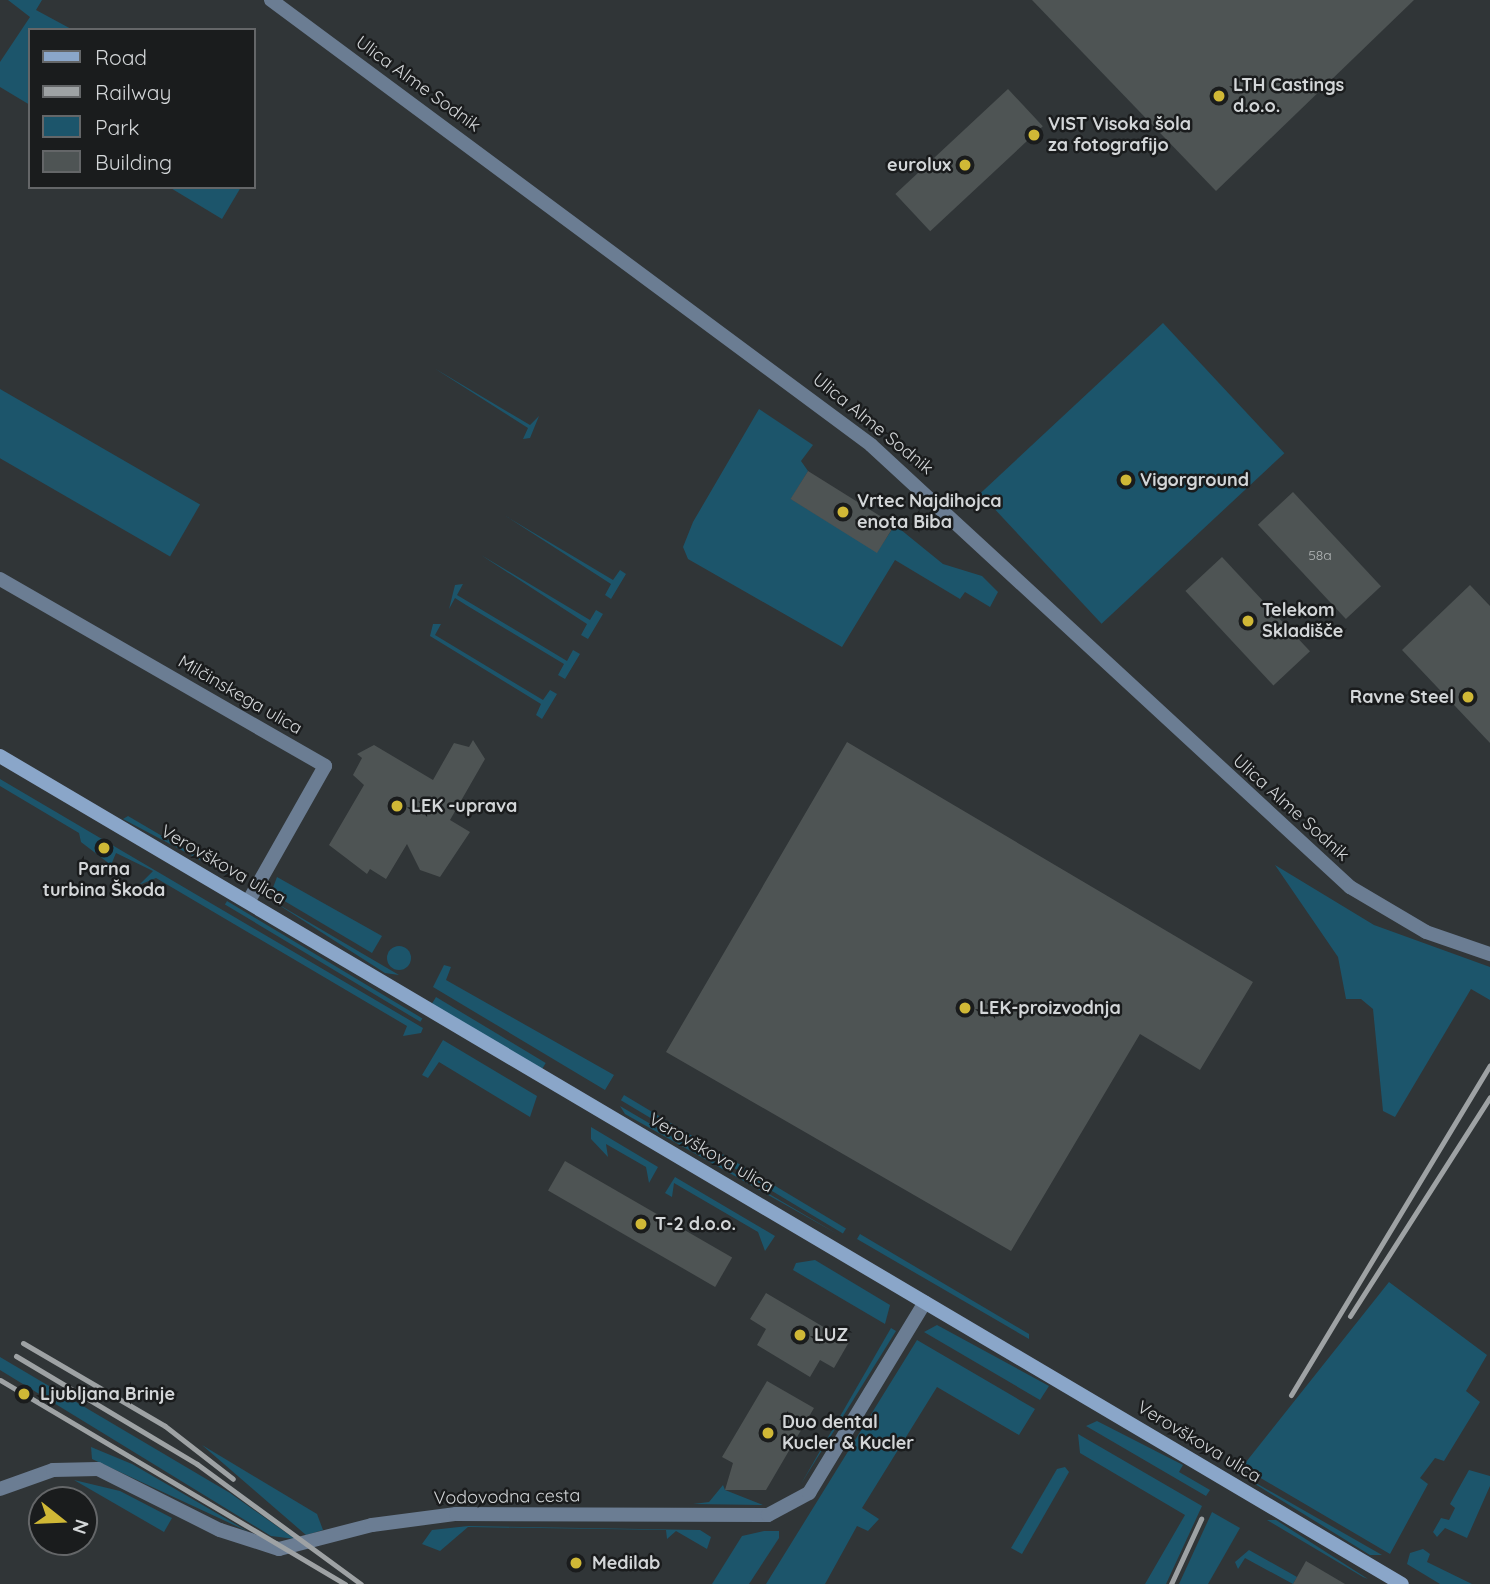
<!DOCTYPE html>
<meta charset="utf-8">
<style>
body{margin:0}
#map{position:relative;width:1490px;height:1584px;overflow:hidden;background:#303537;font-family:Quicksand,sans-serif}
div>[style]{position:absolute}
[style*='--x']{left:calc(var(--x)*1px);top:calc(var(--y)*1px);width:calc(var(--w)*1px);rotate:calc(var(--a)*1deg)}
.green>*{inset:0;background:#1c556b;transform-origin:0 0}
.round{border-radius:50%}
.building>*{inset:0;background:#4e5454;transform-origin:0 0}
.street>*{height:14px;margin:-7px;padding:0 7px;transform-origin:7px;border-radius:7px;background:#6b7d93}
.secondary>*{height:14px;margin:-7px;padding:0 7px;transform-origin:7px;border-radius:7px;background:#8aa6c9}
.rail>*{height:5px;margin:-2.5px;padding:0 2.5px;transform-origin:2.5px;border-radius:2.5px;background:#9ea2a4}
.dots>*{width:19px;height:19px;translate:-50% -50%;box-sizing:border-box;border:4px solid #1a1c1d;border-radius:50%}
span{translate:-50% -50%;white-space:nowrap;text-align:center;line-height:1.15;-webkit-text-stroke:5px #1a1c1d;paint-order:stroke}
.number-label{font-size:14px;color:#b2b6b7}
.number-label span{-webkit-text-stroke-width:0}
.street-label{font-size:18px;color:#d3d6d8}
.poi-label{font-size:18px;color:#d3d6d8;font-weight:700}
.left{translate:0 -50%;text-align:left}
.right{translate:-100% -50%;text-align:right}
.legend{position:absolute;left:28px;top:28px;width:228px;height:161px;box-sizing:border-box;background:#1a1c1d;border:2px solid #646668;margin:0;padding:9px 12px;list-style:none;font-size:21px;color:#d3d6d8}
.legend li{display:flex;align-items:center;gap:14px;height:35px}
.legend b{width:35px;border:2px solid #646668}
.north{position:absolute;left:28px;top:1486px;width:70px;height:70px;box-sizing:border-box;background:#1a1c1d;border:2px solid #646668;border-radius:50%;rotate:108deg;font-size:19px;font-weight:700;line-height:28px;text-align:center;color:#d3d6d8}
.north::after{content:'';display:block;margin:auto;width:24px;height:32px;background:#d0b836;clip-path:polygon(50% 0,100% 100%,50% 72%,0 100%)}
</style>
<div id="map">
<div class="green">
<i style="clip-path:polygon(8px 0,42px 0,36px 10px,73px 30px,30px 30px,30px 105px,0 87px,0 62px,30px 17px)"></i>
<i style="clip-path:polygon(169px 187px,241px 187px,222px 219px)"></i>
<i style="left:1163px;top:323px;width:178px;height:250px;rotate:47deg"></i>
<i style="clip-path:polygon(434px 368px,530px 425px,539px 416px,530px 438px,523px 439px,528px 428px)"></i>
<i style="left:0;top:389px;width:231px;height:60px;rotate:30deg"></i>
<i style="clip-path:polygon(759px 409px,813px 445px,801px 461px,808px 471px,791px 499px,877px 552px,895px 525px,943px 564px,982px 576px,998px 592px,990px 607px,965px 592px,960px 599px,895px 560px,842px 647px,688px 559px,683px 547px,693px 522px)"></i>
<i style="clip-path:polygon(504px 515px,613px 580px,620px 570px,626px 574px,611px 599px,605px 595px,611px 584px)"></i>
<i style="clip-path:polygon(481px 555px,590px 620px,596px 610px,603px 614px,588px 639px,581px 635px,587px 624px)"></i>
<i style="clip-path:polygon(463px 584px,457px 595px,567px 661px,573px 650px,580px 654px,565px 679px,558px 675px,564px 664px,466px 605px,455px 598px,449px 609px,455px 585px)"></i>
<i style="clip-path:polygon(433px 624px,441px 624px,435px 635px,543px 700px,550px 690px,557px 694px,542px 719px,536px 715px,541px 704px,430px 636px)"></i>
<i style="clip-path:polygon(0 779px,423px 1028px,421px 1033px,403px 1036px,407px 1026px,156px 878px,139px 885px,153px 871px,116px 853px,111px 865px,81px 842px,79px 833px,0 786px)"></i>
<i style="clip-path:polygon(128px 816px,232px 877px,123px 819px)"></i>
<i style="clip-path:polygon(1275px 865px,1374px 925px,1490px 967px,1490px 1000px,1471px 989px,1395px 1117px,1383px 1111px,1373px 1009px,1361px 999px,1346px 999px,1338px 957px)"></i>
<i style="clip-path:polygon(277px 877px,382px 936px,372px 953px,271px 893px)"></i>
<i style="clip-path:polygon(271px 900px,399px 975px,385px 973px)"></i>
<i style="left:227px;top:901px;width:228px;height:4px;rotate:31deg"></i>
<i class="round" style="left:387px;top:946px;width:24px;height:24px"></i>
<i style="clip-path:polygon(444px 965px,451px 967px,446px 980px,614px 1075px,605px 1090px,433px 987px)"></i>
<i style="left:436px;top:997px;width:128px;height:15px;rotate:31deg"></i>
<i style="clip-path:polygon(443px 1040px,537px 1096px,530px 1117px,439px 1062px,428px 1078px,422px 1075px)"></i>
<i style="left:624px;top:1095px;width:259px;height:6px;rotate:31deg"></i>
<i style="clip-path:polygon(620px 1106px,839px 1235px,625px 1114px)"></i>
<i style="clip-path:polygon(591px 1127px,658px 1167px,649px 1183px,646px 1167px,606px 1144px,608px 1157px,591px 1139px)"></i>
<i style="clip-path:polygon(675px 1177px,775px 1236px,765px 1251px,758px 1232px,674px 1183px,672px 1197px,665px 1193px)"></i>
<i style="clip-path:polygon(860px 1234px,1029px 1334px,1029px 1339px,857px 1239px)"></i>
<i style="clip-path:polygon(815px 1260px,890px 1305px,885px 1324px,793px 1270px,796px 1263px)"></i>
<i style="clip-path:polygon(1389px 1282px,1487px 1355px,1466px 1391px,1480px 1402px,1444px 1461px,1435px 1458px,1420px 1478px,1428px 1484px,1390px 1554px,1242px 1467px)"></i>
<i style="clip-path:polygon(937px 1325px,1049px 1386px,1040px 1400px,924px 1332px)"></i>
<i style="clip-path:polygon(891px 1328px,896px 1331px,801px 1484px)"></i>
<i style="clip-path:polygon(917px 1340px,1035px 1409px,1019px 1435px,937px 1387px,862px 1508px,879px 1519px,868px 1531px,857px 1526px,825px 1584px,766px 1584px)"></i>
<i style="clip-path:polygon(0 1357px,230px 1493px,295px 1539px,271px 1536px,0 1370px)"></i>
<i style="clip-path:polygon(1097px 1421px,1183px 1465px,1179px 1472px,1210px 1490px,1206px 1496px,1086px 1426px)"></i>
<i style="clip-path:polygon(1078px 1434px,1202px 1506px,1166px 1584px,1145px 1584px,1185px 1515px,1080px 1453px)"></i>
<i style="clip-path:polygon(202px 1445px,317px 1514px,323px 1530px,306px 1535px)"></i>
<i style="clip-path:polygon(91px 1447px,132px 1464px,249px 1532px,92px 1459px)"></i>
<i style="clip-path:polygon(1221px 1463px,1382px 1555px,1370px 1555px)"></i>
<i style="clip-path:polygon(1065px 1467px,1069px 1472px,1022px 1554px,1011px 1548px,1057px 1469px)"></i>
<i style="clip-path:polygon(1469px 1470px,1490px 1476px,1490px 1486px,1467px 1538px,1445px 1528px,1437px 1537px,1433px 1532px,1441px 1518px,1449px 1520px,1455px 1508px,1450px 1504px)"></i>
<i style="clip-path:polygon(74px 1480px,120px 1491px,172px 1518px,164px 1532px)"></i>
<i style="clip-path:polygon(723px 1485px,725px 1490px,763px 1505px,693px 1504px,709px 1502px)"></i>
<i style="clip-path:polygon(1212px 1512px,1240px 1528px,1208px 1584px,1179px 1584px)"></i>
<i style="clip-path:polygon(1267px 1520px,1276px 1520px,1368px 1579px,1363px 1577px)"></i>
<i style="clip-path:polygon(468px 1526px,700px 1530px,711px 1537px,707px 1549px,676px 1531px,667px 1539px,666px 1530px,468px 1527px,440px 1551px,422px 1544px,432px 1530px)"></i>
<i style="clip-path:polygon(764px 1531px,779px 1531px,779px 1538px,749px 1584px,712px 1584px,742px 1536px)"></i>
<i style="clip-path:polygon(1423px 1549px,1430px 1554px,1427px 1562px,1472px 1584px,1440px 1584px,1407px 1564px,1410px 1553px)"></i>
<i style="clip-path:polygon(1249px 1550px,1297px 1577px,1293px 1584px,1245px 1558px,1238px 1569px,1235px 1562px)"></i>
</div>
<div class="building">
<i style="clip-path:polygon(1032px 0,1414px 0,1216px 191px)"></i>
<i style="left:1008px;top:89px;width:51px;height:154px;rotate:47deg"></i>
<i style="left:808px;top:471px;width:102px;height:33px;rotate:32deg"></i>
<i style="left:1293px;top:492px;width:129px;height:48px;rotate:47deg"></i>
<i style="left:1222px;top:557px;width:129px;height:50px;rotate:47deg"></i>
<i style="clip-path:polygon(1470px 585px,1490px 606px,1490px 743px,1402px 650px)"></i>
<i style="clip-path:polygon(473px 740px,485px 759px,450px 820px,470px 832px,440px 877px,420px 870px,407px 844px,386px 879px,370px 869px,367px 874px,329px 845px,364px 785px,353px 775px,362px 758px,357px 754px,374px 745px,433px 780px,454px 743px,469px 747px)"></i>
<i style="clip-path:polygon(847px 742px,1253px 982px,1200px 1070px,1140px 1034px,1011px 1251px,666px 1052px)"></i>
<i style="left:565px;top:1161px;width:193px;height:34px;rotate:30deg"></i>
<i style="clip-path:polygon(766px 1293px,849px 1342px,834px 1368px,820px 1360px,810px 1377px,757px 1345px,766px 1329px,750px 1319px)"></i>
<i style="clip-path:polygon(767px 1381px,814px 1408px,766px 1490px,725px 1490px,733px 1463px,722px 1457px)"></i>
<i style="clip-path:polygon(1306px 1561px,1345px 1584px,1293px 1584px)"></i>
</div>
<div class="street">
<i style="--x:271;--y:0;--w:747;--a:36.56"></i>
<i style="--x:871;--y:445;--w:652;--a:42.7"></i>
<i style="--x:1350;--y:887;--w:88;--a:30.6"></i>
<i style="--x:1426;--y:932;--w:68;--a:19"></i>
<i style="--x:0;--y:579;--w:375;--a:29.9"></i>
<i style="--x:325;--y:766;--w:156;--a:119.5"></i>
<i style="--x:0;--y:1489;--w:56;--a:-19.7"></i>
<i style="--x:53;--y:1470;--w:45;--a:-1.3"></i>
<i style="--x:98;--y:1469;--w:136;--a:26.6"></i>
<i style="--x:220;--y:1530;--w:62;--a:17.9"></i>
<i style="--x:279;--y:1549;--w:96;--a:-14.5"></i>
<i style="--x:372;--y:1525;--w:85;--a:-7.5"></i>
<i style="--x:456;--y:1514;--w:312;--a:0.2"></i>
<i style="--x:768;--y:1515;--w:47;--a:-28.2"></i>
<i style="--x:809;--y:1493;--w:223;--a:-58.7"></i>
</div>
<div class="secondary">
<i style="--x:0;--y:756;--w:1628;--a:30.57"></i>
</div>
<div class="rail">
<i style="--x:1350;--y:1316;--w:260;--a:-57.4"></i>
<i style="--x:23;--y:1343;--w:164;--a:30.3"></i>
<i style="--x:165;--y:1426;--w:86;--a:37.9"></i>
<i style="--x:16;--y:1356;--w:211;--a:30.8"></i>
<i style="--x:197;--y:1464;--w:203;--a:36.2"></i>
<i style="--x:0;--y:1380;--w:401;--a:30.6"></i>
<i style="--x:1291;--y:1395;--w:385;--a:-58.9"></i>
<i style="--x:1171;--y:1584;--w:72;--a:-65.2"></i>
</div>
<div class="dots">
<i style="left:1219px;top:96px;background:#d0b836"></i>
<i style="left:1034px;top:135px;background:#d0b836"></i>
<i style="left:965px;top:165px;background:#d0b836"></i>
<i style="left:1126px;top:480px;background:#d0b836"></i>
<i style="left:843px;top:512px;background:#d0b836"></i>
<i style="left:1248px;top:621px;background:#d0b836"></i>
<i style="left:1468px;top:697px;background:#d0b836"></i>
<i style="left:397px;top:806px;background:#d0b836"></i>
<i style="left:104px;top:848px;background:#d0b836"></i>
<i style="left:965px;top:1008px;background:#d0b836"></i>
<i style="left:641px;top:1224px;background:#d0b836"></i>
<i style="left:800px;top:1335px;background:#d0b836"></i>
<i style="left:24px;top:1394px;background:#d0b836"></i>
<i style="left:768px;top:1433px;background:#d0b836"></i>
<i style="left:576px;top:1563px;background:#d0b836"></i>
</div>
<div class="number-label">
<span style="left:1320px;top:555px">58a</span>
</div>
<div class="street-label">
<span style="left:418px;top:84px;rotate:36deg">Ulica Alme Sodnik</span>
<span style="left:873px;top:424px;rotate:39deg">Ulica Alme Sodnik</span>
<span style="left:240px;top:695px;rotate:30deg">Milčinskega ulica</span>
<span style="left:1291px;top:808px;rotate:42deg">Ulica Alme Sodnik</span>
<span style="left:223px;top:865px;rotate:30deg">Verovškova ulica</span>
<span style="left:711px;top:1153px;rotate:30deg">Verovškova ulica</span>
<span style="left:1199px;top:1442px;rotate:31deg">Verovškova ulica</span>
<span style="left:507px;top:1497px;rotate:-1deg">Vodovodna cesta</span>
</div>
<div class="poi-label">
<span class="left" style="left:1233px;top:96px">LTH Castings<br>d.o.o.</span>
<span class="left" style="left:1048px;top:135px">VIST Visoka šola<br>za fotografijo</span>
<span class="right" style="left:951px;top:165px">eurolux</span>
<span class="left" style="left:1140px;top:480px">Vigorground</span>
<span class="left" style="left:857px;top:512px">Vrtec Najdihojca<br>enota Biba</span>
<span class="left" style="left:1262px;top:621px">Telekom<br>Skladišče</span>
<span class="right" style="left:1454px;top:697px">Ravne Steel</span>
<span class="left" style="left:411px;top:806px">LEK -uprava</span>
<span style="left:104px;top:880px">Parna<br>turbina Škoda</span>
<span class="left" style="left:979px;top:1008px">LEK-proizvodnja</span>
<span class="left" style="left:655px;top:1224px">T-2 d.o.o.</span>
<span class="left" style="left:814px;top:1335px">LUZ</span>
<span class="left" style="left:40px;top:1394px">Ljubljana Brinje</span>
<span class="left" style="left:782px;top:1433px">Duo dental<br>Kucler &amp; Kucler</span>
<span class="left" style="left:592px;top:1563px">Medilab</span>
</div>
<ul class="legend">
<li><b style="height:9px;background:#8aa6c9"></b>Road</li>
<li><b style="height:9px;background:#9ea2a4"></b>Railway</li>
<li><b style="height:19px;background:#1c556b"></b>Park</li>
<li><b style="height:19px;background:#4e5454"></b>Building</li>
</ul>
<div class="north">N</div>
</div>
